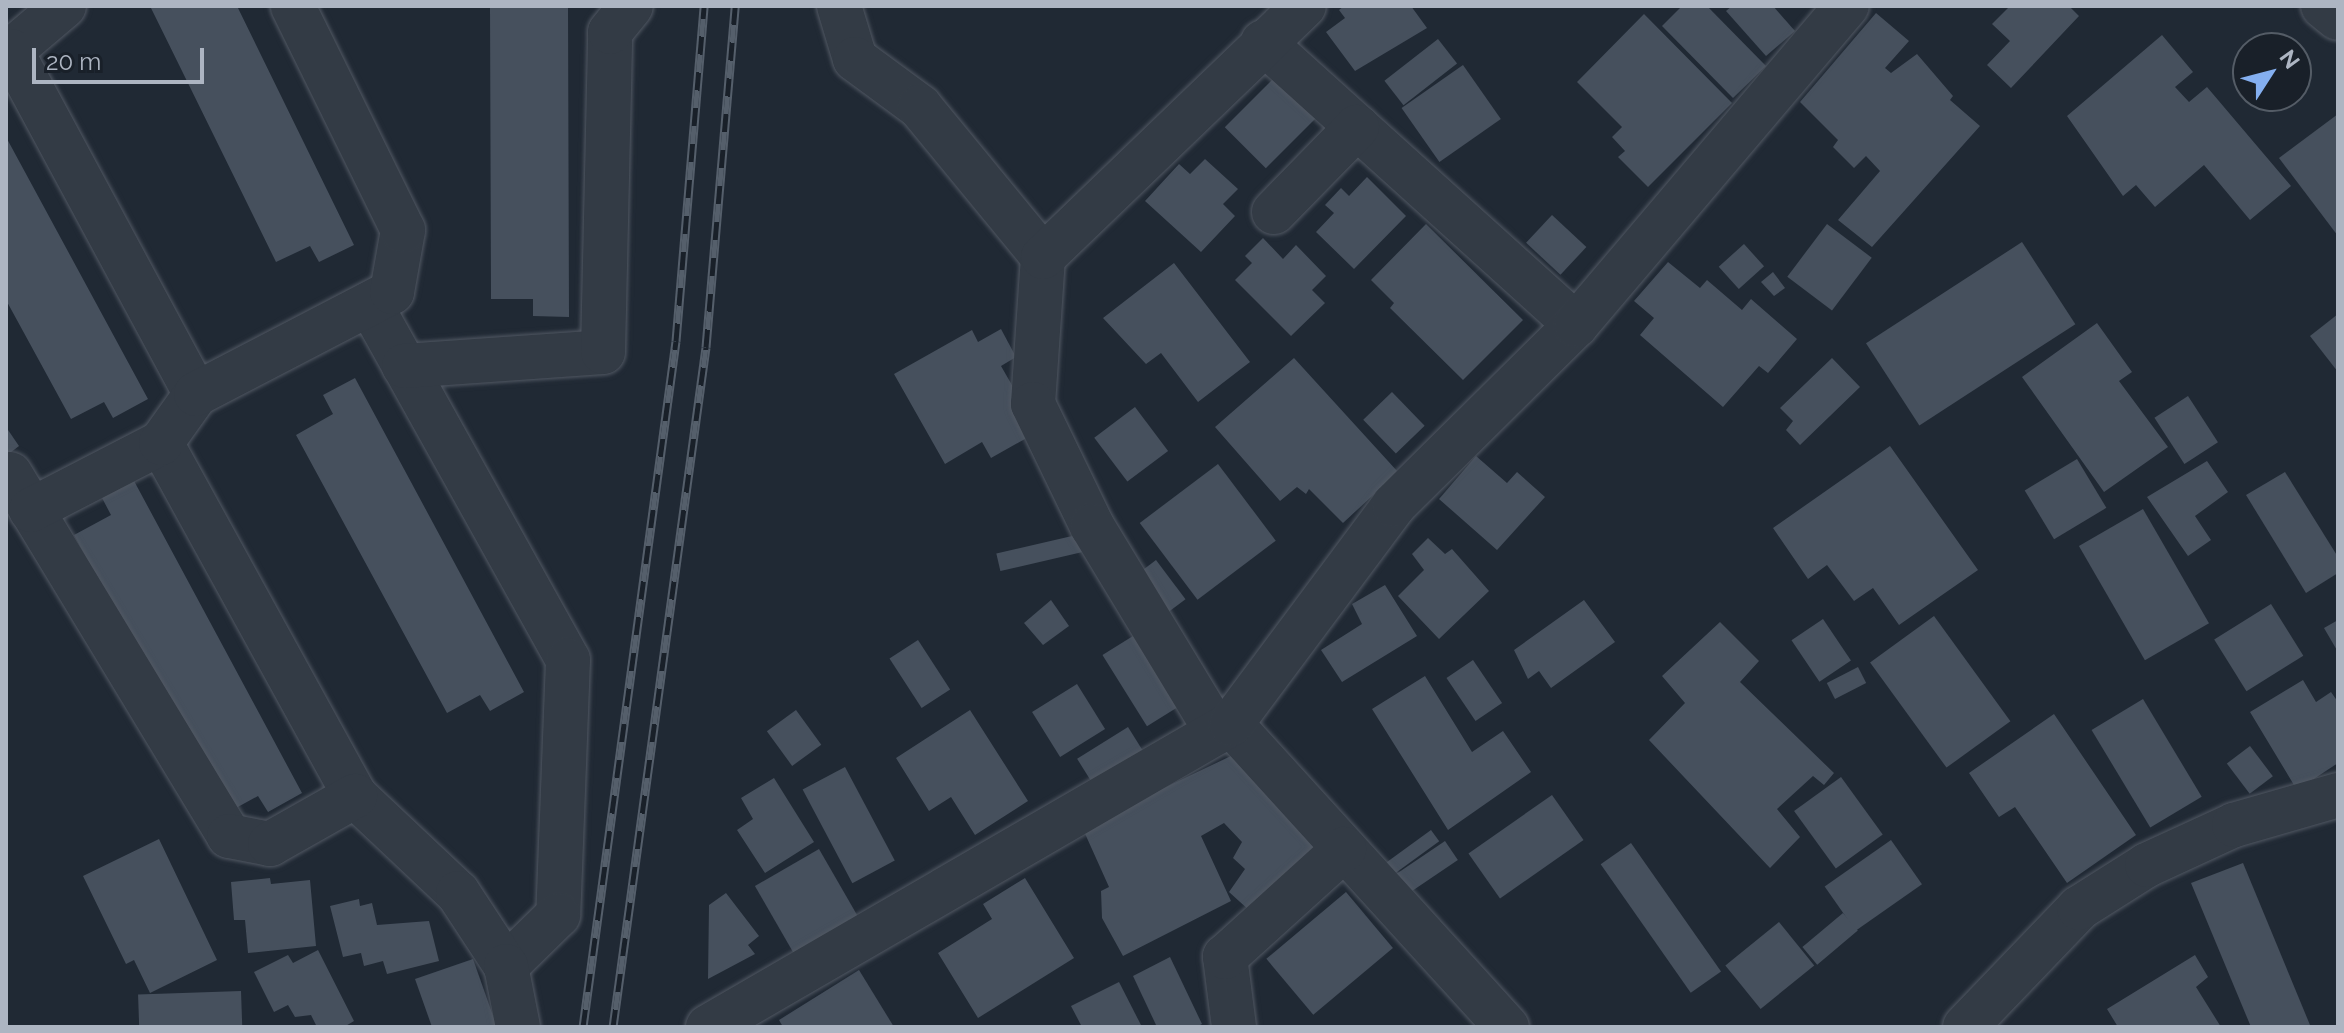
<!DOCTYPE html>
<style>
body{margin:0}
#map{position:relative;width:2344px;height:1033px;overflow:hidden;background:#202934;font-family:Raleway,sans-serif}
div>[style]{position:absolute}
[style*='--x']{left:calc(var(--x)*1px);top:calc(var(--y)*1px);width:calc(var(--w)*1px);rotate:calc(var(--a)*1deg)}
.building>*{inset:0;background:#46505d;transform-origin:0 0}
.roads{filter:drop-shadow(0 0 2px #515863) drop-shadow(0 0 2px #515863)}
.minor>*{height:44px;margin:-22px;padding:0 22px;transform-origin:22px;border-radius:22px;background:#333b45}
.rail>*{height:9px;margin-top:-4.5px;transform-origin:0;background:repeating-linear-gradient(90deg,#192029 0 18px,#555f6b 0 36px);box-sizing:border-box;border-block:2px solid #555f6b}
span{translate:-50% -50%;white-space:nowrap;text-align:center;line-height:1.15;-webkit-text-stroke:7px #192029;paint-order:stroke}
.frame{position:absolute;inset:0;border:8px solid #adb5c2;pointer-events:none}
.north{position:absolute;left:2232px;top:32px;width:80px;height:80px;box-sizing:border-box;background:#192029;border:2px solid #545c66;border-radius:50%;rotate:54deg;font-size:22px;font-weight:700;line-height:32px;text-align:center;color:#adb5c2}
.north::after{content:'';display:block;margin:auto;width:28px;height:36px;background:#84aff0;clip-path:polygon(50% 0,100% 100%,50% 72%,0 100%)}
.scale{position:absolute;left:32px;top:48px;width:172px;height:36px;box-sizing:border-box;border:4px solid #adb5c2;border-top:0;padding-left:10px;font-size:24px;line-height:28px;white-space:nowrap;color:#adb5c2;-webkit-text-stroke:6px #192029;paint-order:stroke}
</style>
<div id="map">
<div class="building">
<i style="clip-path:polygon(150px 6px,237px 6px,354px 245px,319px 262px,310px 246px,276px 262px)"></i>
<i style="clip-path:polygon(490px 6px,568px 6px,569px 317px,533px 316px,533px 299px,491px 299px)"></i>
<i style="clip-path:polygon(1344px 6px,1411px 6px,1427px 28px,1355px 71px,1326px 32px,1345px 18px,1339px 10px)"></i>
<i style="clip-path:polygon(1682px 6px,1707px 6px,1766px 66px,1733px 98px,1662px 26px)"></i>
<i style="clip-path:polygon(1732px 6px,1773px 6px,1795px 31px,1766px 56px,1726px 11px)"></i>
<i style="clip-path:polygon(2010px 6px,2069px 6px,2079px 16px,2011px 88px,1987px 65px,2010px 41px,1992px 24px)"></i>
<i style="clip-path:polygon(1876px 13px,1909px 41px,1885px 68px,1891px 73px,1917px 54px,1953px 96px,1950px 100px,1980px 126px,1872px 247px,1838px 220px,1880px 171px,1866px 156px,1854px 168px,1833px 147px,1838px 140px,1800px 102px)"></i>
<i style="clip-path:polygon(1644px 14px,1732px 103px,1648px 187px,1618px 157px,1625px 151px,1612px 137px,1622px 127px,1577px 82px)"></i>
<i style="clip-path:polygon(2162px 35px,2193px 72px,2175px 87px,2189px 102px,2207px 87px,2291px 186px,2250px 220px,2204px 165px,2155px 207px,2136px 185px,2123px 196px,2067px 116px)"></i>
<i style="left:1438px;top:39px;width:31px;height:68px;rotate:52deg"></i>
<i style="left:1463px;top:65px;width:66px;height:75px;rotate:55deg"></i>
<i style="left:1275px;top:77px;width:58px;height:71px;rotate:45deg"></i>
<i style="clip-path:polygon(2338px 114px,2338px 236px,2279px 158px)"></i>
<i style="clip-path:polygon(6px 137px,148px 399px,113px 418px,104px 402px,71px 419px,6px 300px)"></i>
<i style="clip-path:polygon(1205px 159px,1238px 189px,1223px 204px,1235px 216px,1201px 252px,1145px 201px,1179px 164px,1190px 174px)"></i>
<i style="clip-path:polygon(1367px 177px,1406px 216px,1354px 269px,1316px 232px,1334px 213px,1325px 205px,1341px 188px,1349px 196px)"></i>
<i style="left:1552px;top:215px;width:47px;height:38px;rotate:43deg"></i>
<i style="clip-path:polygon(1426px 224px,1523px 320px,1463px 380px,1390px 308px,1394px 303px,1371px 280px)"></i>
<i style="left:1827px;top:224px;width:56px;height:66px;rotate:37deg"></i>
<i style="clip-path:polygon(1263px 238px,1283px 259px,1296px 245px,1326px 276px,1312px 290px,1325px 303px,1291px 336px,1235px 280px,1252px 263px,1245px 256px)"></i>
<i style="left:2022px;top:242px;width:98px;height:186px;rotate:57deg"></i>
<i style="left:1744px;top:244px;width:30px;height:34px;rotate:48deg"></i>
<i style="clip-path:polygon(1668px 262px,1700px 288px,1707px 280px,1742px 310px,1751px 299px,1797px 339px,1768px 373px,1759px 366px,1723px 407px,1640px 335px,1654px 318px,1634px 301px)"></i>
<i style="clip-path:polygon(1174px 263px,1250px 362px,1198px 402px,1161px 353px,1146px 364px,1103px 318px)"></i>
<i style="clip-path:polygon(1773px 272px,1785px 288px,1774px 296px,1761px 282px)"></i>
<i style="clip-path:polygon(2338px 314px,2338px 372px,2310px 336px)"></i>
<i style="clip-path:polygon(2097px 323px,2132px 372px,2119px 381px,2168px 447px,2104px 492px,2022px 377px)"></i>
<i style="clip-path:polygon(1001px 329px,1016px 357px,1001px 366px,1028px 413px,1032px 435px,991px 458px,982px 442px,945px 464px,894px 374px,972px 330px,978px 342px)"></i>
<i style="clip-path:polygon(1294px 358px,1398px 472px,1343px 523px,1309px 489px,1306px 494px,1297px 487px,1280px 501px,1215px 427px)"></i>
<i style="clip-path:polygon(1832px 358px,1860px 387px,1800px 445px,1786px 430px,1793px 421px,1780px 408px)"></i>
<i style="clip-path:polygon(355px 378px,524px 692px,490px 711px,480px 695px,447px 713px,296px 435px,333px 414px,323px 395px)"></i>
<i style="left:1392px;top:392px;width:47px;height:40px;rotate:46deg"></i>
<i style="left:2188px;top:396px;width:55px;height:40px;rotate:57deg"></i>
<i style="left:1135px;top:407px;width:55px;height:51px;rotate:53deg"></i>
<i style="clip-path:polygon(6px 427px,19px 446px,6px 456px)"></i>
<i style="clip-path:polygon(1890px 446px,1978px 570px,1899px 625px,1873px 588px,1854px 601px,1827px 565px,1808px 579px,1773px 528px)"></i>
<i style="clip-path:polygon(1476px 456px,1507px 483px,1517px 472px,1545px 497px,1497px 550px,1439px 499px)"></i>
<i style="left:2077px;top:459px;width:57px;height:61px;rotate:59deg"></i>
<i style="clip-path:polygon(2207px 461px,2228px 492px,2195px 516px,2211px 540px,2188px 556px,2147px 497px)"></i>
<i style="left:1218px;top:464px;width:96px;height:98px;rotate:53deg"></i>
<i style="clip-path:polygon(2285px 472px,2338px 557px,2338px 573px,2306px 593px,2246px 495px)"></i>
<i style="clip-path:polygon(133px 479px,302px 793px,268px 812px,258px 796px,225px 814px,74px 535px,111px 515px,101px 496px)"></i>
<i style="left:2143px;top:509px;width:132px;height:74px;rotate:60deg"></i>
<i style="left:1085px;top:533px;width:18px;height:91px;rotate:77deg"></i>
<i style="clip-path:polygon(1428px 538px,1445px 554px,1452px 549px,1489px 591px,1439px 639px,1398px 596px,1424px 570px,1412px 554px)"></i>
<i style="left:1156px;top:560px;width:49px;height:26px;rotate:53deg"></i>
<i style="clip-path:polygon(1385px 585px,1417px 636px,1342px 682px,1321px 650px,1362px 624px,1352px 604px)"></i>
<i style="clip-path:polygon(1051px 600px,1069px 626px,1043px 645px,1024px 623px)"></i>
<i style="clip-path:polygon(1584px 600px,1615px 642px,1551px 688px,1539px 671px,1528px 679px,1514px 650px)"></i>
<i style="left:2271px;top:604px;width:61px;height:67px;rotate:58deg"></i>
<i style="left:1934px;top:616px;width:130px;height:79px;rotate:54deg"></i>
<i style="left:1823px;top:619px;width:50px;height:38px;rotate:56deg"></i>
<i style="clip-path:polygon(2338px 620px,2338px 652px,2324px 628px)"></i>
<i style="clip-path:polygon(1720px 622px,1759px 661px,1740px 682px,1834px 773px,1824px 785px,1813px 776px,1777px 809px,1800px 837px,1770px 868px,1649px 740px,1685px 703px,1662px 676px)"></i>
<i style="left:1133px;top:636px;width:84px;height:36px;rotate:58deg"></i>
<i style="left:918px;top:640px;width:59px;height:34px;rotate:57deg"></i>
<i style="left:1473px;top:660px;width:52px;height:32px;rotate:56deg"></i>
<i style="left:1858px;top:667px;width:18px;height:35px;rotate:63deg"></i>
<i style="clip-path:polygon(1425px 676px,1472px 752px,1503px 731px,1531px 772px,1448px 830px,1372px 709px)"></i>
<i style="clip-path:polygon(2303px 680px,2316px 702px,2331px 692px,2338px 702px,2338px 763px,2297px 790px,2250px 712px)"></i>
<i style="left:1077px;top:684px;width:53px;height:53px;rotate:58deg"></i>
<i style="left:2143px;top:699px;width:114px;height:60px;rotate:59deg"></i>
<i style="left:796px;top:710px;width:43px;height:36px;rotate:54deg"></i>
<i style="clip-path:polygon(970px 710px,1028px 801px,975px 835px,951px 797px,929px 811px,896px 758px)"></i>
<i style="clip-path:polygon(2054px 714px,2136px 835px,2067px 883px,2015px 807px,1999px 817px,1969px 773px)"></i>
<i style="left:1128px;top:727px;width:28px;height:60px;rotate:58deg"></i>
<i style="left:2250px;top:746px;width:38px;height:29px;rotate:53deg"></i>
<i style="clip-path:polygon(1233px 755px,1318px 846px,1250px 911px,1229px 892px,1245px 869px,1233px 858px,1242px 842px,1224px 823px,1201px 836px,1231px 901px,1123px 956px,1102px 918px,1101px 891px,1109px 887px,1082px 827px)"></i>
<i style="left:845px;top:767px;width:106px;height:48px;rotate:62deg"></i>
<i style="left:1841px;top:777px;width:71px;height:58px;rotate:54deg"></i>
<i style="clip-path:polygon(774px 778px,814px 842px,765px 873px,737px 830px,753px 819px,741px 798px)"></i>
<i style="left:1552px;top:795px;width:55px;height:102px;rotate:55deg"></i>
<i style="left:1431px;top:830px;width:14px;height:62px;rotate:54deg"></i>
<i style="clip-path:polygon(159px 839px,217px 960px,150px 993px,134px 960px,126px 964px,83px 876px)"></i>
<i style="left:1891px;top:840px;width:54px;height:81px;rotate:55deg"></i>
<i style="left:1445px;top:841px;width:23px;height:66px;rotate:56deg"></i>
<i style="left:1631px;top:843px;width:157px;height:37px;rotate:55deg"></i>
<i style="left:819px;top:849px;width:79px;height:74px;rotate:60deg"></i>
<i style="clip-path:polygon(2243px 863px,2310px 1025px,2306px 1027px,2251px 1027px,2191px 883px)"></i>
<i style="clip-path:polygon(270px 878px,271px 884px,310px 880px,316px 946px,248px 953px,245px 920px,234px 920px,231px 882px)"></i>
<i style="clip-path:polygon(1025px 878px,1074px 958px,978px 1018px,938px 953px,992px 919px,983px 904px)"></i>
<i style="left:1346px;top:892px;width:73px;height:104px;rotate:50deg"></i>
<i style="clip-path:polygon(726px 893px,759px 936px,748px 945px,755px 954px,708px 979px,709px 905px)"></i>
<i style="clip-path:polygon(359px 899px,360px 906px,372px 903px,377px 925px,429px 921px,439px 961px,387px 974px,383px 961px,364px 966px,361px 953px,343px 957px,330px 906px)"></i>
<i style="left:1843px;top:913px;width:23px;height:53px;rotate:50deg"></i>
<i style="left:1779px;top:922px;width:56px;height:69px;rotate:51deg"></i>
<i style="clip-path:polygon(318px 950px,354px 1021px,344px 1027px,317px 1027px,311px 1015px,295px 1017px,288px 1005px,274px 1012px,254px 972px,288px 955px,293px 963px)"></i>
<i style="clip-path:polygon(2195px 955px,2208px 977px,2196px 987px,2221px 1027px,2118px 1027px,2107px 1009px)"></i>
<i style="clip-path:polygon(1170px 957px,1202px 1024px,1196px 1027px,1157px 1027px,1133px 976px)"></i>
<i style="clip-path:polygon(473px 959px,497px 1027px,432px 1027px,415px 979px)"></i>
<i style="clip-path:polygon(859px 970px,894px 1027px,783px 1027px,779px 1020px)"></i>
<i style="clip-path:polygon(1119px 982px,1142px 1027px,1082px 1027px,1071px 1006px)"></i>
<i style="left:241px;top:991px;width:36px;height:103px;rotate:88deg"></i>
</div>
<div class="roads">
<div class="minor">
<i style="--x:64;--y:6;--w:70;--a:139.7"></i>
<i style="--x:11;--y:51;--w:390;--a:61.7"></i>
<i style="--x:839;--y:6;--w:55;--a:73.2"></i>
<i style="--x:855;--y:59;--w:81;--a:36.4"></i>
<i style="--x:920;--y:107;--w:194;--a:50.6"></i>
<i style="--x:1043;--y:257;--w:147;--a:93.9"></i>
<i style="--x:1033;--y:404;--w:136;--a:64.2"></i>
<i style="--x:1092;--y:526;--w:241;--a:58.8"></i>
<i style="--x:2323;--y:6;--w:19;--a:39"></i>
<i style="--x:1263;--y:42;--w:422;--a:42.1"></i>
<i style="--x:1274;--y:212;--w:119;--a:-45.7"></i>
<i style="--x:1043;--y:257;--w:362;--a:-43.9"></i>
<i style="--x:370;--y:304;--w:407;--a:60.9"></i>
<i style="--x:568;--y:660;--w:255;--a:92.2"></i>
<i style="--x:558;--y:915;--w:73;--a:135.6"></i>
<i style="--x:404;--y:366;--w:199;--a:-4"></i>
<i style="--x:603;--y:352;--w:320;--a:-88.7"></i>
<i style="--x:610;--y:32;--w:33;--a:-51"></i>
<i style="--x:161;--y:443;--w:403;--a:61.2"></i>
<i style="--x:355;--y:796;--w:141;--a:43.3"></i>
<i style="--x:458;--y:893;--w:87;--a:56.7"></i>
<i style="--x:506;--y:966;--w:62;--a:78.9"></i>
<i style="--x:10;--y:474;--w:423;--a:58.8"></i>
<i style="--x:229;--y:836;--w:42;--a:11"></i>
<i style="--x:270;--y:844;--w:98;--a:-29.5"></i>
<i style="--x:31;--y:510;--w:146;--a:-27.3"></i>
<i style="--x:161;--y:443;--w:60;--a:-54.5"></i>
<i style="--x:196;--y:394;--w:221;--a:-27.5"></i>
<i style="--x:392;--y:292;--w:63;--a:-79.9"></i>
<i style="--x:403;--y:230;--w:250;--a:-116.2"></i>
<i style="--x:1231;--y:724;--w:410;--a:47.7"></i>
<i style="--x:708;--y:1027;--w:604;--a:-30.09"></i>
<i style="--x:1231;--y:724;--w:273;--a:-53.3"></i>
<i style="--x:1394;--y:505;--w:256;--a:-44.7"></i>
<i style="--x:1576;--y:325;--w:419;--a:-49.7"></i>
<i style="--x:1234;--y:1027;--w:71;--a:-97.3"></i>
<i style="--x:1225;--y:957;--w:161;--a:-42.2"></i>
<i style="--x:1965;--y:1027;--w:165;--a:-46.2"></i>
<i style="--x:2079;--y:908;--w:80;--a:-32.3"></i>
<i style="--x:2147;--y:865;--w:96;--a:-24.7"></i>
<i style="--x:2234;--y:825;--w:108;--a:-16.1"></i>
</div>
</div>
<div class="rail">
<i style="--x:583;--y:1027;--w:692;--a:-82.28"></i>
<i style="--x:676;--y:341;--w:336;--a:-85.2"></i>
<i style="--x:613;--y:1027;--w:686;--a:-82.21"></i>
<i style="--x:706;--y:347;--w:342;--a:-85.1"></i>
</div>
<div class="frame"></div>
<div class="north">N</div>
<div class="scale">20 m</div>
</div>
